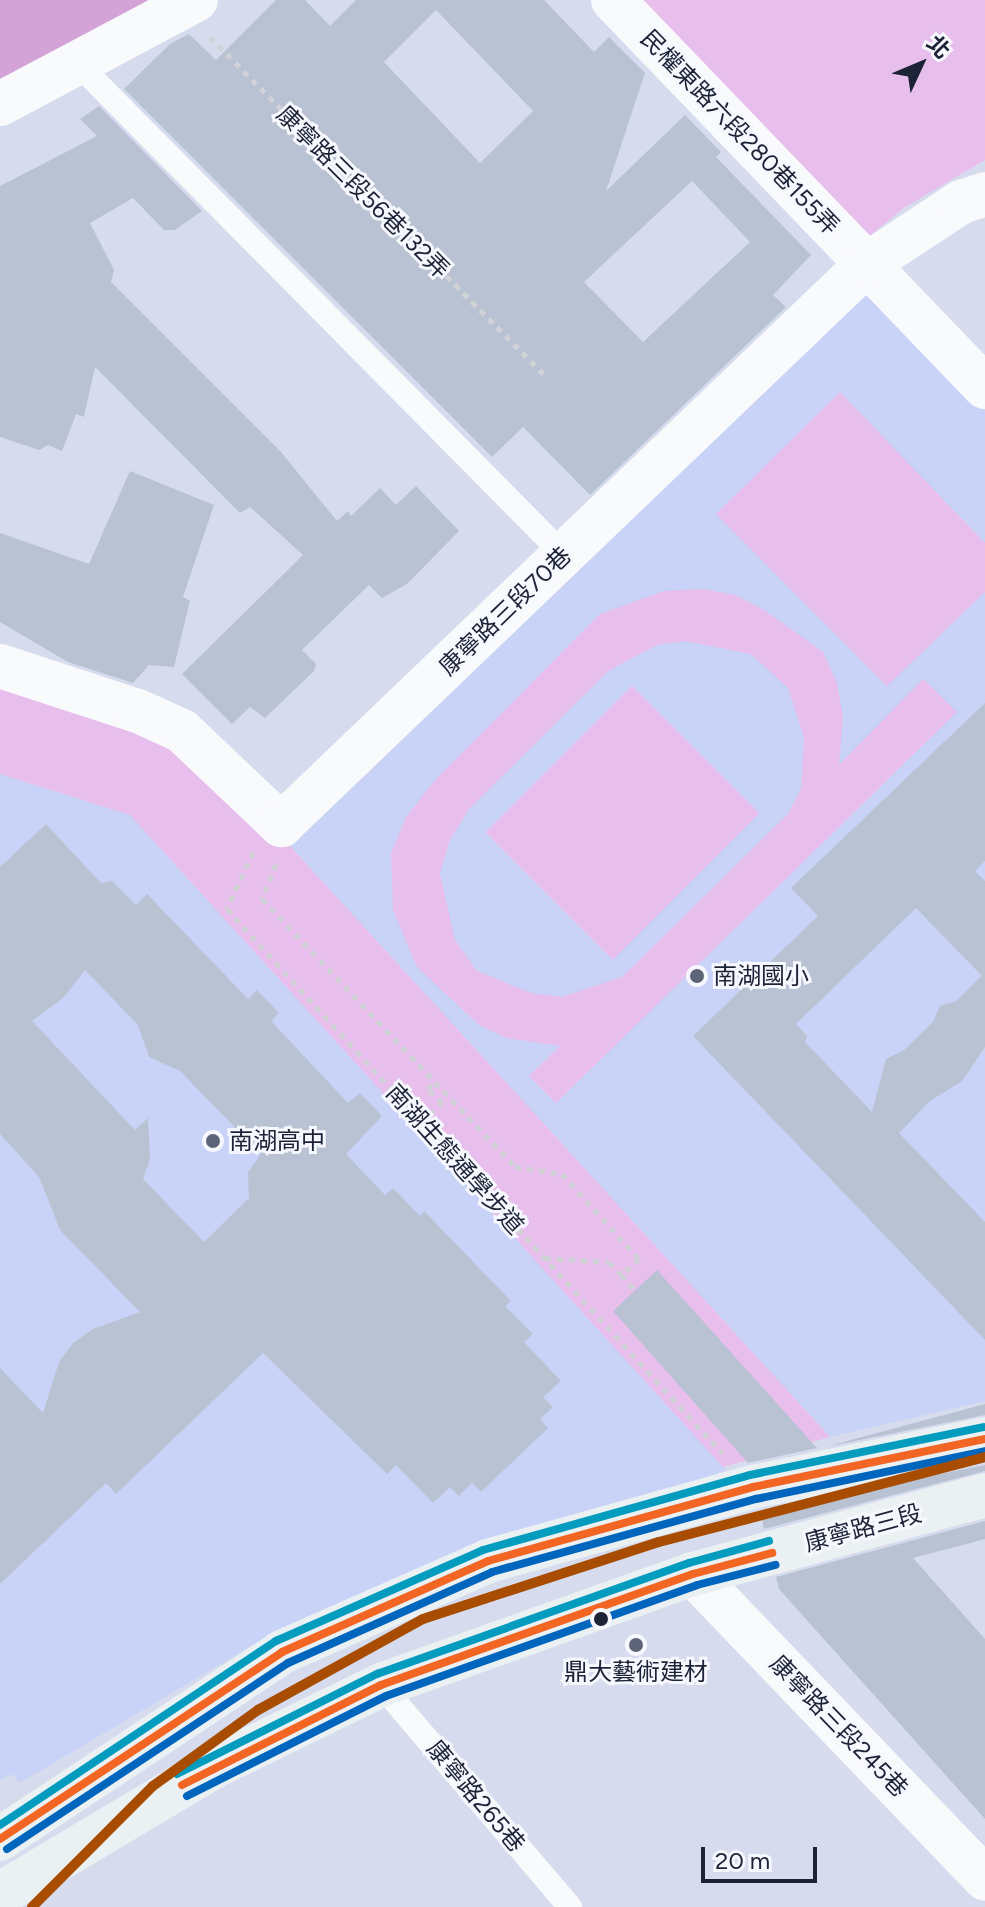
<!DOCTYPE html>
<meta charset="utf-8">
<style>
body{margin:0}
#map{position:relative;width:985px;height:1907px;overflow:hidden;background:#d6dcee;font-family:Figtree,"Noto Sans TC",sans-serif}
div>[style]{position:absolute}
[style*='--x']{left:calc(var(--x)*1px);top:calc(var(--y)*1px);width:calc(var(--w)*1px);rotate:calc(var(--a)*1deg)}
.built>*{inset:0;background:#c8d3f7}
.green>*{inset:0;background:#e8beec;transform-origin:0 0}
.forest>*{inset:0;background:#d3a3d7}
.building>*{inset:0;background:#b8c2d3}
.path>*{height:5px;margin-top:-2.5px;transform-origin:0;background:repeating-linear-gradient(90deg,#d0d2d8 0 6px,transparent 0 12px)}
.service>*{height:24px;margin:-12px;padding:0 12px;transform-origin:12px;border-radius:12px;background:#f9fafc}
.minor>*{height:44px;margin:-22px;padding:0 22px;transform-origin:22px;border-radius:22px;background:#f9fafc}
.secondary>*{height:44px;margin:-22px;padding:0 22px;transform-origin:22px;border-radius:22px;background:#ebf0f3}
.bus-1>*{height:8px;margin:-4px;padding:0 4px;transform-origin:4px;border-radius:4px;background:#f26522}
.bus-2>*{height:8px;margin:-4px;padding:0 4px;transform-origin:4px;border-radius:4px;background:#0065bd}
.bus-3>*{height:8px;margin:-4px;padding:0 4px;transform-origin:4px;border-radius:4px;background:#039cbf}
.metro-1>*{height:10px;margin:-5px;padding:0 5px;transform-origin:5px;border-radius:5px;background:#a74c00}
.dots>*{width:22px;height:22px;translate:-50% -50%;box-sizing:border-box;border:4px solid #f6f8fe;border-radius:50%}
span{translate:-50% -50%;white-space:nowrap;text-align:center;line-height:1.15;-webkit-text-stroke:6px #f6f8fe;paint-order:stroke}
.street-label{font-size:24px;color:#1d2337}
.poi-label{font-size:24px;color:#1d2337}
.left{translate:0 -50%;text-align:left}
.north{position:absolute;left:881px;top:24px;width:80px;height:80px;-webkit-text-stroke:6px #f6f8fe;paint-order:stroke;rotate:46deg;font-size:22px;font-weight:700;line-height:32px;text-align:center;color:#1d2337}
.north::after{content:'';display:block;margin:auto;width:28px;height:36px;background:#1d2337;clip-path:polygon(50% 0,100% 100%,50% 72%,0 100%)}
.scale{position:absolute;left:701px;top:1847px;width:116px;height:36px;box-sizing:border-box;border:4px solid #1d2337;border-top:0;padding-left:10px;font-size:24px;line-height:28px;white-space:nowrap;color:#1d2337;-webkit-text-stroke:6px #f6f8fe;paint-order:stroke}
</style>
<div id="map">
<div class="built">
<i style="clip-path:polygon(871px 290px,985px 408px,985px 1401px,830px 1437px,291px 847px)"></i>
<i style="clip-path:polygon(0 774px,130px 815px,726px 1470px,251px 1646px,20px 1783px,12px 1774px,0 1780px)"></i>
</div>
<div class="green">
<i style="clip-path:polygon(631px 0,985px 0,985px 160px,902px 209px,870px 236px)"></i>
<i style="clip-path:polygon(840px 392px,985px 543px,985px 592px,887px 686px,716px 514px)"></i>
<i style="clip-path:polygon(evenodd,704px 589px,735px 595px,764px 610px,823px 652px,837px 683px,843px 717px,839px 765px,923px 679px,957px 712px,556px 1103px,529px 1076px,560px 1046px,506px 1038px,479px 1025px,417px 967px,393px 910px,391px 853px,406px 817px,436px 779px,600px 614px,664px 591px,704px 589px,685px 641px,751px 654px,788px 688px,804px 737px,801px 789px,788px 814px,622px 977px,562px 997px,531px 993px,477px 971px,455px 940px,440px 873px,450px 840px,469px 809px,608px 671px,657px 645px,685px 641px)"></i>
<i style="clip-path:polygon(0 684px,166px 743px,291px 847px,830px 1437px,723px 1467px,130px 815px,0 774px)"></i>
<i style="left:632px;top:686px;width:180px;height:207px;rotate:45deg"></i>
</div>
<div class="forest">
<i style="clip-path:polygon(0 0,151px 0,0 79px)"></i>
</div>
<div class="building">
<i style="clip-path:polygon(evenodd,276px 0,305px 0,330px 26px,356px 0,544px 0,594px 52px,609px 37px,645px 73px,606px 191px,685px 115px,721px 152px,716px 157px,811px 255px,773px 295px,786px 307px,590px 495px,523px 427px,492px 457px,124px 89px,170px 44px,189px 34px,216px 60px,276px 0,436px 10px,533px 111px,480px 163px,384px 62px,436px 10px,276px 0,692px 181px,750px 242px,643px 342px,584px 282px,692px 181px)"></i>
<i style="clip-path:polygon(99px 106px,202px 211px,175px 230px,164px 230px,133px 198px,90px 223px,114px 270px,111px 282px,281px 452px,337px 521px,348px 511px,351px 516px,380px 488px,396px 505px,416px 486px,459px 531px,407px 584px,382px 598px,369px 585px,302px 650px,316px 664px,314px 671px,265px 718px,250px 707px,232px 724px,182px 674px,303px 555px,250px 507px,240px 513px,95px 367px,84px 417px,76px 414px,62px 451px,48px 445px,39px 450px,0 437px,0 186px,97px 136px,80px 119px)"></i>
<i style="clip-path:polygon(130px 471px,214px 505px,183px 597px,190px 601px,174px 667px,149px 665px,133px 683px,68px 662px,0 622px,0 533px,89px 564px)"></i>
<i style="clip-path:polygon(evenodd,985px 703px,985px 861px,975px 871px,985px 881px,985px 1047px,962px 1081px,930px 1101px,899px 1133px,985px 1222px,985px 1340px,693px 1036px,818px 916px,791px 888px,985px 703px,916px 908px,982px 976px,956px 1001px,940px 1006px,933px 1022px,904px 1050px,886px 1059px,872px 1112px,805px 1042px,807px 1036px,796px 1024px,916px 908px)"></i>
<i style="clip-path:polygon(evenodd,46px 824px,101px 883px,112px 881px,136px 905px,147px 894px,248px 999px,257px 990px,279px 1013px,271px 1021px,348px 1103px,360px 1093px,382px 1116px,346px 1154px,385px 1195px,393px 1188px,420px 1216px,424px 1211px,511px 1301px,505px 1306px,533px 1334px,524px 1342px,561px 1381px,543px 1397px,553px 1407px,540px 1419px,548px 1428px,481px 1492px,472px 1483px,459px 1496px,450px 1487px,433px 1503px,396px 1465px,387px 1474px,263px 1353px,116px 1494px,106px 1483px,0 1584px,0 1368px,43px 1413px,59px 1362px,73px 1343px,93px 1329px,140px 1312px,60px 1230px,39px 1177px,0 1134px,0 867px,46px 824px,85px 970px,138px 1025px,149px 1057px,180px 1071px,261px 1154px,248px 1172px,249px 1198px,204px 1242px,143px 1179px,150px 1159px,148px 1118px,135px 1130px,32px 1021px,64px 997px,85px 970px)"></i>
<i style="clip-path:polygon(657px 1270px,817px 1448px,748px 1463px,613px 1311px)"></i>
<i style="clip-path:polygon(985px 1404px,985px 1415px,825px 1447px)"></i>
<i style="clip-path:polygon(985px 1465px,985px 1471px,764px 1529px,760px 1511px)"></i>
<i style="clip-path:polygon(985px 1521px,985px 1539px,913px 1558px,985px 1639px,985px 1819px,779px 1589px,776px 1577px)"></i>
</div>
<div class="path">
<i style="--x:210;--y:37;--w:475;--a:45.3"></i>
<i style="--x:253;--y:852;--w:63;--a:114.5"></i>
<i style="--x:227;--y:909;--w:736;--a:47.7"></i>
<i style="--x:276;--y:864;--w:38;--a:112"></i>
<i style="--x:262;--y:899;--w:369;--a:46.6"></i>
<i style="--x:515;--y:1167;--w:48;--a:8.5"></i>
<i style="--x:562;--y:1174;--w:115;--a:47.8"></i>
<i style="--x:639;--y:1259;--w:24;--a:138"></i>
<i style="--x:621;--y:1275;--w:21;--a:47"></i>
<i style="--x:421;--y:1122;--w:28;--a:-42"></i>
<i style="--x:442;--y:1103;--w:20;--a:-135"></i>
<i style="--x:428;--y:1089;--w:10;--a:-45"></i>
<i style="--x:545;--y:1258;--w:64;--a:3.6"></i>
<i style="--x:609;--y:1262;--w:18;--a:47"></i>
</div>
<div class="service">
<i style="--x:77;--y:63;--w:692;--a:45.29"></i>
<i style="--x:381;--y:1685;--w:292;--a:49.6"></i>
</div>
<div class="minor">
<i style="--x:613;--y:0;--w:537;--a:46.13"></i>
<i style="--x:0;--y:104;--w:222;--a:-28"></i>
<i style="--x:0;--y:666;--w:145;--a:18.1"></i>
<i style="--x:138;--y:711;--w:48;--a:24.4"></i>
<i style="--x:182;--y:731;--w:137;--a:43.5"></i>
<i style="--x:281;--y:825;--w:811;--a:-43.75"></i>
<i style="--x:867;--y:264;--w:113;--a:-33.4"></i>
<i style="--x:961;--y:202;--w:25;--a:-18"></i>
<i style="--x:693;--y:1574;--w:422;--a:46.2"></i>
</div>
<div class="secondary">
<i style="--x:0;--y:1839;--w:338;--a:-33.5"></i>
<i style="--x:282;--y:1652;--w:225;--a:-23.8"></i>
<i style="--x:488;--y:1561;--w:275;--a:-15.6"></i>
<i style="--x:753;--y:1487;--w:237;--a:-11.7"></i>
<i style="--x:0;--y:1894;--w:250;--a:-30.8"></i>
<i style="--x:215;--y:1766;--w:185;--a:-26"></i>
<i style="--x:381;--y:1685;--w:331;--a:-19.6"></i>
<i style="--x:693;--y:1574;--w:302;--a:-15.1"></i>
</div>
<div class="bus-1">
<i style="--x:182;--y:1785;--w:223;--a:-26.7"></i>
<i style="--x:381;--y:1685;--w:331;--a:-19.6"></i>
<i style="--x:693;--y:1574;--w:82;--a:-14.9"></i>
<i style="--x:0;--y:1839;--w:338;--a:-33.5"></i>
<i style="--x:282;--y:1652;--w:225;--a:-23.8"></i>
<i style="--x:488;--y:1561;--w:275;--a:-15.6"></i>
<i style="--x:753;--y:1487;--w:237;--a:-11.7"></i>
</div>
<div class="bus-2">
<i style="--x:187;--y:1796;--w:223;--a:-26.7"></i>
<i style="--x:386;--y:1696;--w:330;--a:-19.6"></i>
<i style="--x:697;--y:1585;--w:81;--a:-14.4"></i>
<i style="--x:7;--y:1849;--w:337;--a:-33.5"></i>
<i style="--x:288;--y:1663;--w:223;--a:-24"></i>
<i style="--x:492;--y:1572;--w:274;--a:-15.5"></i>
<i style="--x:756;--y:1499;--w:234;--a:-11.8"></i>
</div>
<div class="bus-3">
<i style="--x:177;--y:1774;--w:224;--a:-26.6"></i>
<i style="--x:377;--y:1674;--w:331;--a:-19.6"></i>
<i style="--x:689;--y:1563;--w:83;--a:-15.4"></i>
<i style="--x:0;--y:1825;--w:332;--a:-33.7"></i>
<i style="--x:276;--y:1641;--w:226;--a:-23.7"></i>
<i style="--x:483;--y:1550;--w:277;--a:-15.7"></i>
<i style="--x:750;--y:1475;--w:238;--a:-11.6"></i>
</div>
<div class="metro-1">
<i style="--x:32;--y:1907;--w:171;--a:-45"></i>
<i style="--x:153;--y:1786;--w:130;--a:-35.9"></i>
<i style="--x:258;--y:1710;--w:188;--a:-28.9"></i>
<i style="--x:423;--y:1619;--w:248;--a:-18.1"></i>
<i style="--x:659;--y:1542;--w:337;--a:-14.6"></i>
</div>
<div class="dots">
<i style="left:697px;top:976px;background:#5e6477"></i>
<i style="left:213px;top:1141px;background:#5e6477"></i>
<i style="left:601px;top:1619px;background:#1d2337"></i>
<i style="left:636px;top:1645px;background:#5e6477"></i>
</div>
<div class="street-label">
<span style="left:740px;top:132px;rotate:46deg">民權東路六段280巷155弄</span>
<span style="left:363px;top:192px;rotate:45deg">康寧路三段56巷132弄</span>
<span style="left:505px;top:611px;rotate:-44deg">康寧路三段70巷</span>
<span style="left:455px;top:1159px;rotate:48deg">南湖生態通學步道</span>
<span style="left:863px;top:1528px;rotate:-15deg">康寧路三段</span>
<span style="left:839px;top:1726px;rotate:46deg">康寧路三段245巷</span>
<span style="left:476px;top:1796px;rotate:50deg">康寧路265巷</span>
</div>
<div class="poi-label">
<span class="left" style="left:713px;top:976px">南湖國小</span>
<span class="left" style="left:229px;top:1141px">南湖高中</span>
<span style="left:636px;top:1672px">鼎大藝術建材</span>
</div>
<div class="north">北</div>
<div class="scale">20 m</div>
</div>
